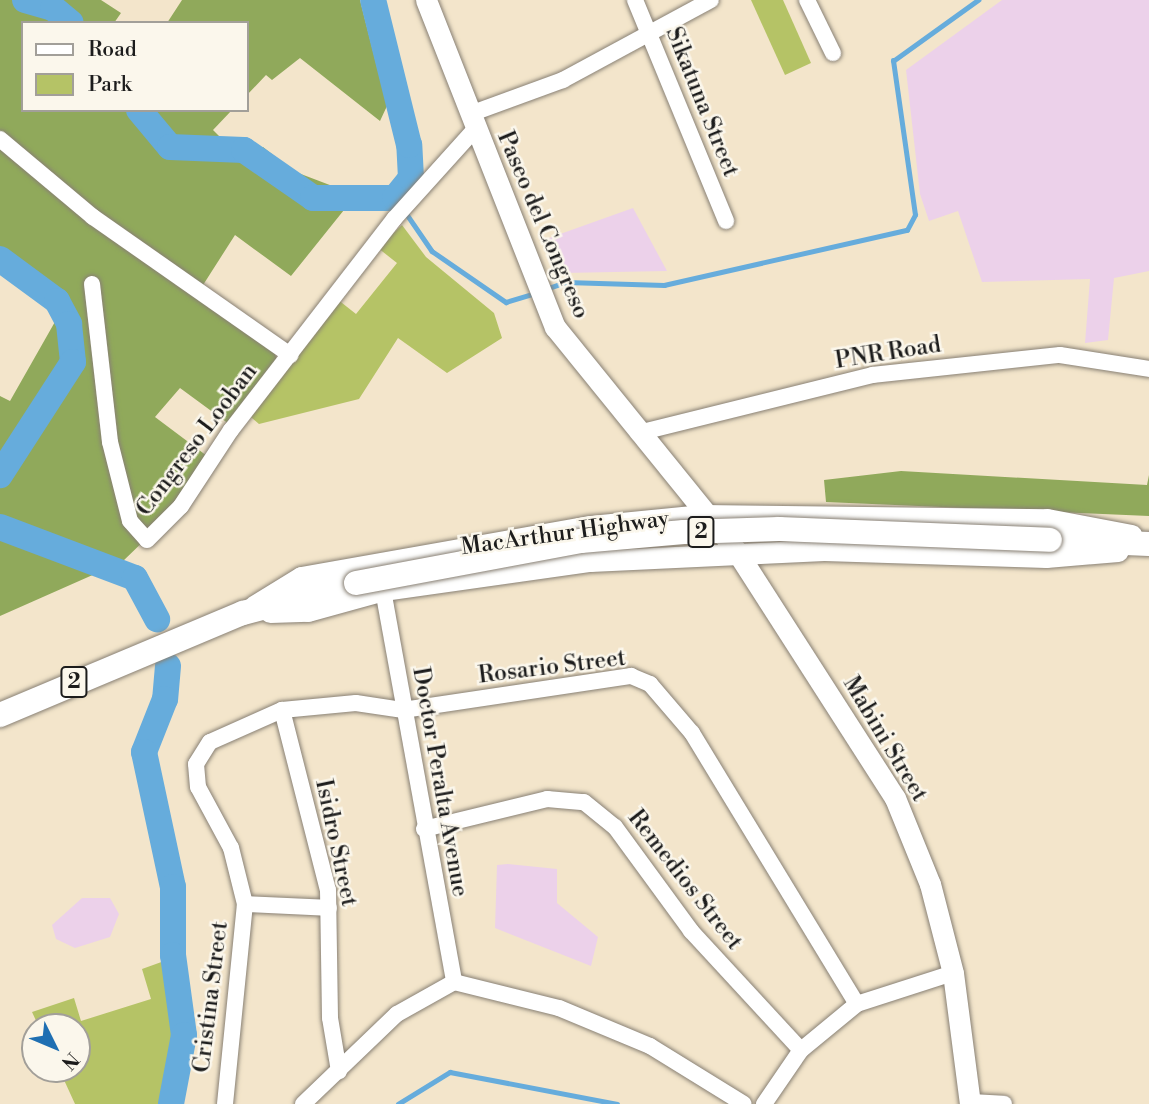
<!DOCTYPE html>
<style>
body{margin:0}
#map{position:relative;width:1149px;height:1104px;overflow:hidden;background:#f3e5cb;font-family:"Libre Bodoni",serif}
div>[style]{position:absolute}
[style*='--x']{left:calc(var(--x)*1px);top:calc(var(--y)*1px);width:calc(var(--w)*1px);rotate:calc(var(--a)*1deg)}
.built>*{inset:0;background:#ecd1ea}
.green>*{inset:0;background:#b5c366}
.forest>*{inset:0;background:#90a95b}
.stream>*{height:4.5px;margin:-2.25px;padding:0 2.25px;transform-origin:2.25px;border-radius:2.25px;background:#66acdc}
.river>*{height:26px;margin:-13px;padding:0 13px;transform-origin:13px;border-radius:13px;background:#66acdc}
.roads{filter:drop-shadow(0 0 2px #888074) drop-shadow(0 0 2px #888074)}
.minor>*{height:16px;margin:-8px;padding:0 8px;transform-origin:8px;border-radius:8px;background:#fff}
.major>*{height:21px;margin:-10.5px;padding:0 10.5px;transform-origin:10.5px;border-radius:10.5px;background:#fff}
.highway>*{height:24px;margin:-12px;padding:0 12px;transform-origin:12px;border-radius:12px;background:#fff}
.bridges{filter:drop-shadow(0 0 2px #888074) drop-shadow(0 0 2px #888074)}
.highway-bridge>*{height:24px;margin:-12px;padding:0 12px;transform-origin:12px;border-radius:12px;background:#fff}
span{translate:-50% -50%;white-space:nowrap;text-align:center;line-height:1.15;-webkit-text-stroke:5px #fbf7ec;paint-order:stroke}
.shield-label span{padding:2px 5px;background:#fbf7ec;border:2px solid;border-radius:5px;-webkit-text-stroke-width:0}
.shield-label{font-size:21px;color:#1c1c1c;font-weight:700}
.street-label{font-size:23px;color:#1c1c1c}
.legend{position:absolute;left:21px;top:21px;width:228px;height:91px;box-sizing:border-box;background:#fbf7ec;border:2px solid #a29f99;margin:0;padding:9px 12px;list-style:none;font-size:21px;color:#1c1c1c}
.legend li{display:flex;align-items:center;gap:14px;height:35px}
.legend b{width:35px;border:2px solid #a29f99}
.north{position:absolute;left:21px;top:1013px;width:70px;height:70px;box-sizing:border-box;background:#fbf7ec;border:2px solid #a29f99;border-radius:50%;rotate:133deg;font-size:19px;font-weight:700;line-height:28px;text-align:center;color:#1c1c1c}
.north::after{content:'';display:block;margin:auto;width:24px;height:32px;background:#1f6fb2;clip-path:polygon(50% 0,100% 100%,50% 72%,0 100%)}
</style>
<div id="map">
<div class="built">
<i style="clip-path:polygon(1002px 0,1149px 0,1149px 271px,1114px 278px,1108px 340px,1085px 343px,1090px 279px,982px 282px,958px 211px,929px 221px,920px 194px,906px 70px)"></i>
<i style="clip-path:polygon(633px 208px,667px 271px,562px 273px,549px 238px)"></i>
<i style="clip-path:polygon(508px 864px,557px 869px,557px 903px,598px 937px,591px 966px,495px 928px,497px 865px)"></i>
<i style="clip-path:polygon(82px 898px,110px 898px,119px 914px,110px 937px,75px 948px,56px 939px,52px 925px)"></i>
</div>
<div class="green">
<i style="clip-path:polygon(751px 0,783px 0,811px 63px,785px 75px)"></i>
<i style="clip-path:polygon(402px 225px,426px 257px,494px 313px,502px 338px,447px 373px,398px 338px,359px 399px,259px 424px,245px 412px,337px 299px,356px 314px,397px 263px,378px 248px)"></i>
<i style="clip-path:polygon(167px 960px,178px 1035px,165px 1104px,75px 1104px,59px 1069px,77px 1069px,77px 1027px,39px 1027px,32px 1012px,74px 998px,81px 1021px,151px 999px,142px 969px)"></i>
</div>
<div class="forest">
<i style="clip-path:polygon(0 0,101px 0,121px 13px,114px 23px,23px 23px,23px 110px,232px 110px,213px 130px,246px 163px,263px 147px,293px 171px,356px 195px,291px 276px,235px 235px,196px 296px,274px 350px,277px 361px,229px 424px,180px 388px,155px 417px,207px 456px,150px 535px,122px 562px,0 616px,0 396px,10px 401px,56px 320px,47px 301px,0 265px)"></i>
<i style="clip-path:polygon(182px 0,360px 0,387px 106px,380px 121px,300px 58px,272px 80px,266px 75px,247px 95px,247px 23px,167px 23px)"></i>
<i style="clip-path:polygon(901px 471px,1147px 485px,1149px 475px,1149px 516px,826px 502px,824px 480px)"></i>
</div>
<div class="stream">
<i style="--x:395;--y:198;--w:10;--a:53"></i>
<i style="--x:406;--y:213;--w:46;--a:55.6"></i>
<i style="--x:432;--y:251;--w:90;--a:34.6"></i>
<i style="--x:506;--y:302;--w:30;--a:-17"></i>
<i style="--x:546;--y:289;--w:21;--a:-19"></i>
<i style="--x:566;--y:282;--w:98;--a:1.8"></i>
<i style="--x:664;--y:285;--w:249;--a:-12.8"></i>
<i style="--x:907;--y:230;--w:17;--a:-62"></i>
<i style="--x:915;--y:215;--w:156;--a:-98.1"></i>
<i style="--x:893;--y:61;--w:105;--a:-35.7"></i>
<i style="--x:398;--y:1104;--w:61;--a:-31.6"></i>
<i style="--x:450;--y:1072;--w:170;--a:10.8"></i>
</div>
<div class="river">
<i style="--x:25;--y:0;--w:29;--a:16"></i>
<i style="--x:53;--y:8;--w:23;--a:40"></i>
<i style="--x:139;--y:110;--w:48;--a:50"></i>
<i style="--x:170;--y:147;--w:74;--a:2.3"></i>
<i style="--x:244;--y:150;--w:84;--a:34.8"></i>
<i style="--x:313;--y:198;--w:82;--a:0"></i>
<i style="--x:395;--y:198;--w:26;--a:-51"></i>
<i style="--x:411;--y:178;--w:33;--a:-93"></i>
<i style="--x:409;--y:145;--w:149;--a:-103.9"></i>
<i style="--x:0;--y:259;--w:71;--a:36.4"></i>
<i style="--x:57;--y:301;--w:26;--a:62"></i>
<i style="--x:69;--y:324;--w:38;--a:84"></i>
<i style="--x:73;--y:362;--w:135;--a:122.9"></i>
<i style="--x:0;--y:527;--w:144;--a:20.7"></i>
<i style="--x:135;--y:578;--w:47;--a:61.8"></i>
<i style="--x:168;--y:666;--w:33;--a:95"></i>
<i style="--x:165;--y:699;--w:57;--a:111.6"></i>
<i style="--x:144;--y:752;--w:138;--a:77.9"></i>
<i style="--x:173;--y:887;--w:68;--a:90"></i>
<i style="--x:173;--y:955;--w:81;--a:82.2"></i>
<i style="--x:184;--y:1035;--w:70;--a:100.7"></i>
</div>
<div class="roads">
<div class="minor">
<i style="--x:635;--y:0;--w:239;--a:67.6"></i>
<i style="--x:807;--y:0;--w:59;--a:63.9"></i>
<i style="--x:470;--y:114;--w:99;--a:-20.1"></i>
<i style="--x:563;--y:80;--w:168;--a:-28.4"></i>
<i style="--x:0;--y:139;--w:121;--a:40"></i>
<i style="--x:93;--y:217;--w:241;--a:35"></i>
<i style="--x:92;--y:284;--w:159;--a:83.5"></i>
<i style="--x:110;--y:442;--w:81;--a:75.8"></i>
<i style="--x:130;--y:521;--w:25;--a:48"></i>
<i style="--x:147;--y:540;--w:48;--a:-45"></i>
<i style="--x:181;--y:506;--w:91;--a:-56.7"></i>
<i style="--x:231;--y:430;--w:267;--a:-52.3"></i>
<i style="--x:394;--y:219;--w:121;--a:-48"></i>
<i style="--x:638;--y:433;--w:241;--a:-13.9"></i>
<i style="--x:872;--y:375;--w:189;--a:-6.1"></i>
<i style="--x:1060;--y:355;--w:90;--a:8.9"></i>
<i style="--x:383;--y:590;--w:398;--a:79.7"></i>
<i style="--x:282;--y:710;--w:186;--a:75.7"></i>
<i style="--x:328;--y:890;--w:128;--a:89.1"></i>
<i style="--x:330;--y:1018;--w:54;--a:80.4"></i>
<i style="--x:424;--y:829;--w:127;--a:-13.7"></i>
<i style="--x:547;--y:799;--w:37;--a:5"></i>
<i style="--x:584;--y:802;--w:40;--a:39"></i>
<i style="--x:615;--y:827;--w:129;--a:53.8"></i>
<i style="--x:691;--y:931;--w:162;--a:47.3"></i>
<i style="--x:245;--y:904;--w:84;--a:2.7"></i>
<i style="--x:970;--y:1102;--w:34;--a:3"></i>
<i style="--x:225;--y:1104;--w:201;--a:-84.3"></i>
<i style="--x:245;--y:904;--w:58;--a:-104"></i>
<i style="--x:231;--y:848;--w:69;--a:-118.4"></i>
<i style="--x:198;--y:787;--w:23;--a:-95"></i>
<i style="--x:196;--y:764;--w:26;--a:-58"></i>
<i style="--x:210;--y:742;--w:79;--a:-24"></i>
<i style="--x:282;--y:710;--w:74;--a:-5.4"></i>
<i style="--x:356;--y:703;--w:48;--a:8.5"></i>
<i style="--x:403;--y:710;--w:231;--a:-8.5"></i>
<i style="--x:631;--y:676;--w:21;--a:23"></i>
<i style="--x:650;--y:684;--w:65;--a:49.4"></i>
<i style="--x:692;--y:733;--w:317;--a:58.7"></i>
<i style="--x:303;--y:1104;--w:130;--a:-43.8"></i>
<i style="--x:397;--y:1014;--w:65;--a:-29.3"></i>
<i style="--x:454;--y:982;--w:108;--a:13.9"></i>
<i style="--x:559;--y:1008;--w:99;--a:22.7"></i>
<i style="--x:650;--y:1046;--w:110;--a:31.7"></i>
<i style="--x:764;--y:1104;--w:65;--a:-55.6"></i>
<i style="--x:801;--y:1050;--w:72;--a:-39.4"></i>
<i style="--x:857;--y:1004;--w:101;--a:-17.9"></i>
</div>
<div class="major">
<i style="--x:426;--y:0;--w:352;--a:68.5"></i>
<i style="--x:555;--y:327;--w:289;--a:51"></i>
<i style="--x:737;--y:552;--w:292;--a:57.3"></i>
<i style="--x:895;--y:798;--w:93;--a:67.9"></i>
<i style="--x:930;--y:884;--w:92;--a:75.5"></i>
<i style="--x:953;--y:973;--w:132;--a:82.6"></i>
<i style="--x:254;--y:606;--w:55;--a:-31.7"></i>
<i style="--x:301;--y:577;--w:294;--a:-10"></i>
<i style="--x:591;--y:526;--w:112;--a:-5.7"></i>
<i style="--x:702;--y:515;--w:345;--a:0.7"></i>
<i style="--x:1047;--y:519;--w:86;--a:10.8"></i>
<i style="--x:270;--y:612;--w:38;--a:-2"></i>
<i style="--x:308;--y:611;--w:78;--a:-15.6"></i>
<i style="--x:383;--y:590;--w:209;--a:-8"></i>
<i style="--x:590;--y:561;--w:234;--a:-2.7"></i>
<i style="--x:824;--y:550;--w:222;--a:1.8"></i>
<i style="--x:1046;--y:557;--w:72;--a:-4.8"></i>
</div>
<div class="highway">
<i style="--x:1050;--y:540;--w:99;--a:2.3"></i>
<i style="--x:0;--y:715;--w:264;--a:-22.8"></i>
<i style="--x:243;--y:613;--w:117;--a:-14.9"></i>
</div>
</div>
<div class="bridges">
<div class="highway-bridge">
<i style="--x:356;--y:583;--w:229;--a:-10.6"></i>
<i style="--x:581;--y:541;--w:103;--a:-5"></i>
<i style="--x:684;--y:532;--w:95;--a:-1.8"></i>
<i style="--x:779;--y:529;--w:271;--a:2.3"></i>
</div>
</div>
<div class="shield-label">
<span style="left:701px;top:532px">2</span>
<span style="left:74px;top:682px">2</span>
</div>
<div class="street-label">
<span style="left:702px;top:102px;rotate:68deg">Sikatuna Street</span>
<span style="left:543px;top:225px;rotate:67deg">Paseo del Congreso</span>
<span style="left:888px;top:353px;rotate:-9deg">PNR Road</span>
<span style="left:197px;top:440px;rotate:-53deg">Congreso Looban</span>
<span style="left:565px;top:533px;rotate:-8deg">MacArthur Highway</span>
<span style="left:552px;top:667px;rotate:-7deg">Rosario Street</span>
<span style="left:885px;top:739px;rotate:59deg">Mabini Street</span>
<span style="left:440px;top:782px;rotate:80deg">Doctor Peralta Avenue</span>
<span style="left:336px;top:843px;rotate:78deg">Isidro Street</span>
<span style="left:685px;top:880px;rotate:52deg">Remedios Street</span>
<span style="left:211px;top:997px;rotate:-83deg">Cristina Street</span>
</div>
<ul class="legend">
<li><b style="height:9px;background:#fff"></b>Road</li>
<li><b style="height:19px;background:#b5c366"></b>Park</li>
</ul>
<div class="north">N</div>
</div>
